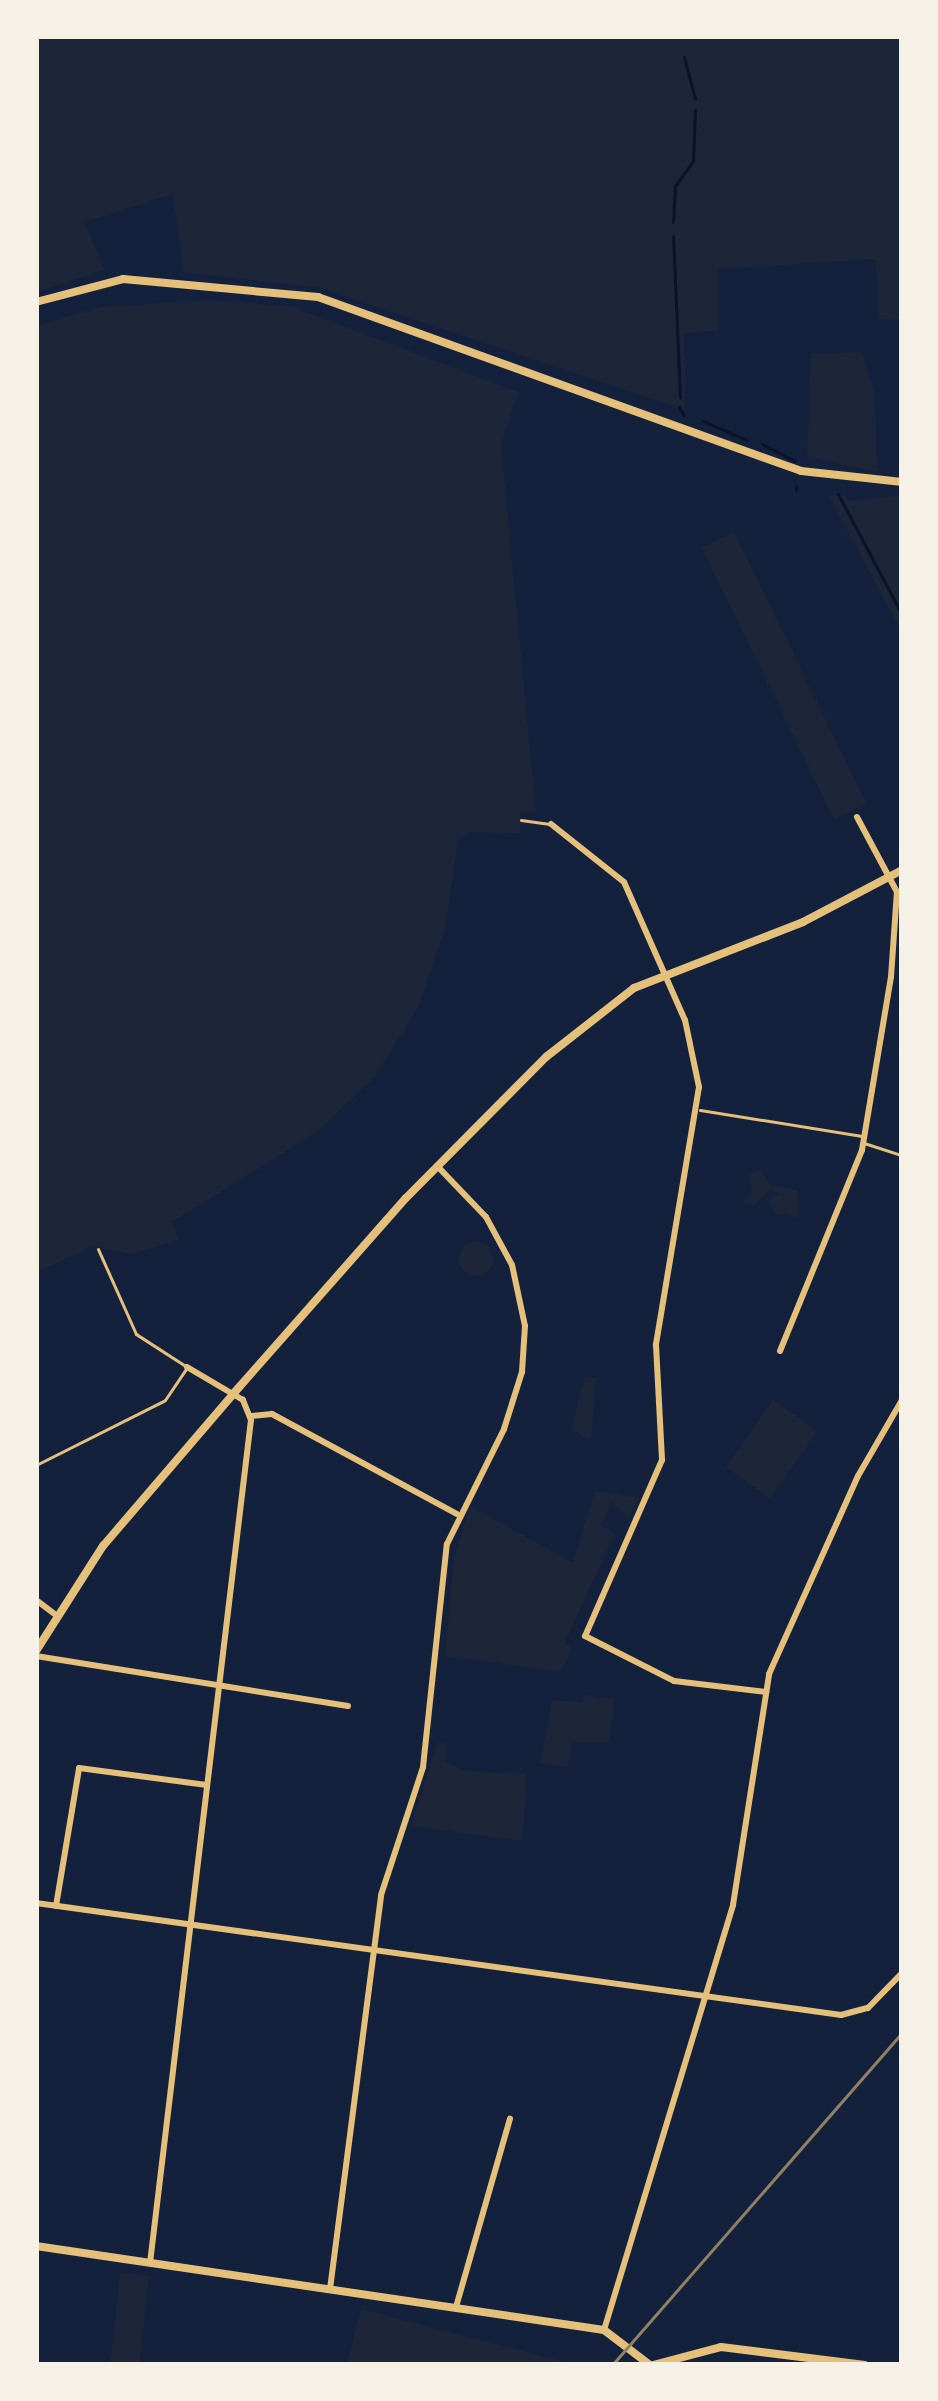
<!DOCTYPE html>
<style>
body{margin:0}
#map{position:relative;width:938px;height:2401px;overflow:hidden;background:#14213d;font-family:Ubuntu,sans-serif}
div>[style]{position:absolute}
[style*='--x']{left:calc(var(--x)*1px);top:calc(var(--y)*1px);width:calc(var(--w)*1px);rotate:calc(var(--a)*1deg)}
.green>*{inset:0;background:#1d2539;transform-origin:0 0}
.round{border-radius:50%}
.stream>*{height:3px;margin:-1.5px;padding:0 1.5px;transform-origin:1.5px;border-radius:1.5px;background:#0b132b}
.service>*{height:3px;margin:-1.5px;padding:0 1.5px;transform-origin:1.5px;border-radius:1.5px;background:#e5c07b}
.minor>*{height:6px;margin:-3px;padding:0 3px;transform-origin:3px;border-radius:3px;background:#e5c07b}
.tertiary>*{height:8px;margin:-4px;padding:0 4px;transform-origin:4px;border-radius:4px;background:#e5c07b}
.rail>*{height:3px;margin:-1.5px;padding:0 1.5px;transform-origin:1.5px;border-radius:1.5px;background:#918062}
span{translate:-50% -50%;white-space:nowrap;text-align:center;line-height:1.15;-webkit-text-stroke:9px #f6f1e7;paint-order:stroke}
.frame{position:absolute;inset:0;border:39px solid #f6f1e7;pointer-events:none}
</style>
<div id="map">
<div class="green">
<i style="clip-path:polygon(36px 36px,902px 36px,902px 319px,878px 320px,876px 259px,718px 269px,718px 331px,684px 333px,685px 410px,321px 288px,183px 272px,173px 194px,85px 222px,104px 270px,36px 292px)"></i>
<i style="clip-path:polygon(211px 300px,293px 307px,518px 392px,501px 445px,536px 812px,520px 812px,520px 833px,469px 832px,458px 841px,445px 929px,418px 1007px,375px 1076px,318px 1131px,172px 1222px,179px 1240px,132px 1254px,92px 1246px,36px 1273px,36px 326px,101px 307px)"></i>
<i style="clip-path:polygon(862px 352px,875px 395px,877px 472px,807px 457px,811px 353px)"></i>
<i style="clip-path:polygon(844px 495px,849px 501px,902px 495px,902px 632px,829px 496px)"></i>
<i style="left:734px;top:532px;width:302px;height:36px;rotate:64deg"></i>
<i style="clip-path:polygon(760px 1169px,770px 1185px,797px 1190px,800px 1217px,776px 1214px,769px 1200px,780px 1194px,771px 1189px,754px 1205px,742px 1204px,752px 1190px,749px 1174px)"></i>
<i class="round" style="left:459px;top:1242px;width:34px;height:34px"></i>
<i style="clip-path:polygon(585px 1377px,596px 1378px,591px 1439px,571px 1431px)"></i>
<i style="left:773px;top:1400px;width:54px;height:82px;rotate:35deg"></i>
<i style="clip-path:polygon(595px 1491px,640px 1498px,629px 1517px,611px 1502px,601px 1525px,615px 1533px,564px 1644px,572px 1648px,561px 1672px,445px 1656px,454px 1557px,470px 1506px,573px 1563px)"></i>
<i style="clip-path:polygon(585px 1695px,615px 1699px,609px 1743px,572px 1743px,568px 1767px,540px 1763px,552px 1700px,583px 1702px)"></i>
<i style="clip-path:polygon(438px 1742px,448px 1745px,446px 1762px,465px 1771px,526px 1774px,523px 1841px,411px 1826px)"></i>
<i style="left:120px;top:2273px;width:29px;height:93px;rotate:6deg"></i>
<i style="clip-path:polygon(361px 2309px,577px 2365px,347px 2365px)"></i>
</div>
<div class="stream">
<i style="--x:684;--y:57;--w:43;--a:75.3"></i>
<i style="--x:673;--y:222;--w:36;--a:-87"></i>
<i style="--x:675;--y:186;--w:31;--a:-54"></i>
<i style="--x:693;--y:161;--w:51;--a:-87.8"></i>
<i style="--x:673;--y:236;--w:162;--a:87.5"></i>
<i style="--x:679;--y:407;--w:10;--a:61"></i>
<i style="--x:703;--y:421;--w:48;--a:23.4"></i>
<i style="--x:762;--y:444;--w:37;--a:27"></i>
<i style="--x:796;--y:490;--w:4;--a:-90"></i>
<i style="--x:838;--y:494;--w:137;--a:62.1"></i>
</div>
<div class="service">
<i style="--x:521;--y:820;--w:29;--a:8"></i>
<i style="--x:700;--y:1110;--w:164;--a:9.1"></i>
<i style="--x:864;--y:1143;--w:40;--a:18"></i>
<i style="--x:36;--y:1465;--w:144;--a:-26.7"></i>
<i style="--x:165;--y:1400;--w:40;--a:-56"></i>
<i style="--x:187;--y:1367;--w:61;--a:-147.1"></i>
<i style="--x:136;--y:1334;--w:93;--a:-114.1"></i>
</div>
<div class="minor">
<i style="--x:551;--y:824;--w:93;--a:38.5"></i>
<i style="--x:624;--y:882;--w:151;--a:66.2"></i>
<i style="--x:685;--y:1020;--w:68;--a:78.2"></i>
<i style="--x:699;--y:1087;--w:262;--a:99.5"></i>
<i style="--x:656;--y:1345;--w:115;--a:87"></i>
<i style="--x:662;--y:1460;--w:192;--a:113.6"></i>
<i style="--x:585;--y:1636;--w:100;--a:26.8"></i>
<i style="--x:674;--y:1681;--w:93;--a:6.8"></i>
<i style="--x:780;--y:1351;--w:217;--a:-67.8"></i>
<i style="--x:862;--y:1150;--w:175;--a:-80.5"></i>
<i style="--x:891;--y:977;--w:85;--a:-86"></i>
<i style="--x:897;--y:892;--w:85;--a:-118.1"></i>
<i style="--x:252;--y:1416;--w:20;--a:-6"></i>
<i style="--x:272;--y:1414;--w:210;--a:28.4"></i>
<i style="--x:36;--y:1600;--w:26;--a:37"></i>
<i style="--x:36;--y:1656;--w:316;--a:9.1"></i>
<i style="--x:36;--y:1903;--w:813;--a:7.92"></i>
<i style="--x:841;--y:2015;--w:28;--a:-15"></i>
<i style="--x:868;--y:2008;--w:49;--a:-45.8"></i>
<i style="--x:56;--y:1906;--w:140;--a:-80.5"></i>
<i style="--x:79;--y:1768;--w:129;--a:7.6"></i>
<i style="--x:150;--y:2263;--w:849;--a:-83.17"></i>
<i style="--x:251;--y:1420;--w:22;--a:-112"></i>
<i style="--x:243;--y:1400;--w:65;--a:-149.5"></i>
<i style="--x:330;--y:2289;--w:397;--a:-82.6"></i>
<i style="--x:381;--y:1895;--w:135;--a:-71.8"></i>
<i style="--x:423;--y:1767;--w:224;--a:-83.9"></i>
<i style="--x:447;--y:1544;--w:128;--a:-63.6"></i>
<i style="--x:504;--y:1429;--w:60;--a:-72.5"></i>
<i style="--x:522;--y:1372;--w:46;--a:-86.3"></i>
<i style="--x:525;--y:1326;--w:62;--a:-102"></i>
<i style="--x:512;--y:1265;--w:55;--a:-118.4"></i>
<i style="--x:486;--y:1217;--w:69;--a:-133.8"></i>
<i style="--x:456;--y:2307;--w:196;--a:-74"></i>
<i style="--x:604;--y:2330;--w:444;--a:-73.1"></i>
<i style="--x:733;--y:1905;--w:234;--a:-81.1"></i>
<i style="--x:769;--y:1674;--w:217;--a:-65.8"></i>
<i style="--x:858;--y:1476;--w:88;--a:-59.9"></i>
</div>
<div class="tertiary">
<i style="--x:36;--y:302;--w:90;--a:-14.8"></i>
<i style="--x:123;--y:279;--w:196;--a:5.3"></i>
<i style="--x:318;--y:297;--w:513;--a:19.81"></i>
<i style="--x:801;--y:471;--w:102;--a:6.2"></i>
<i style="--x:36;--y:1651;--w:125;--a:-57.5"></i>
<i style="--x:103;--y:1546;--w:201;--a:-49.4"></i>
<i style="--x:234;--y:1393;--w:260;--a:-48.6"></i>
<i style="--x:406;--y:1198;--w:199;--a:-45.2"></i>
<i style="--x:546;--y:1057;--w:112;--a:-38.1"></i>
<i style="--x:634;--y:988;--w:181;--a:-21.3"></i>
<i style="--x:803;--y:922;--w:112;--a:-27.7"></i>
<i style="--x:36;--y:2246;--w:574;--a:8.41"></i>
<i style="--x:604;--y:2330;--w:58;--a:37.3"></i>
<i style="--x:653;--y:2365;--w:70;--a:-14.8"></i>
<i style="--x:721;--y:2347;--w:145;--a:7.1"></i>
</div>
<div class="rail">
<i style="--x:612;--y:2365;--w:442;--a:-48.9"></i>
</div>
<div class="frame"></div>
</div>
